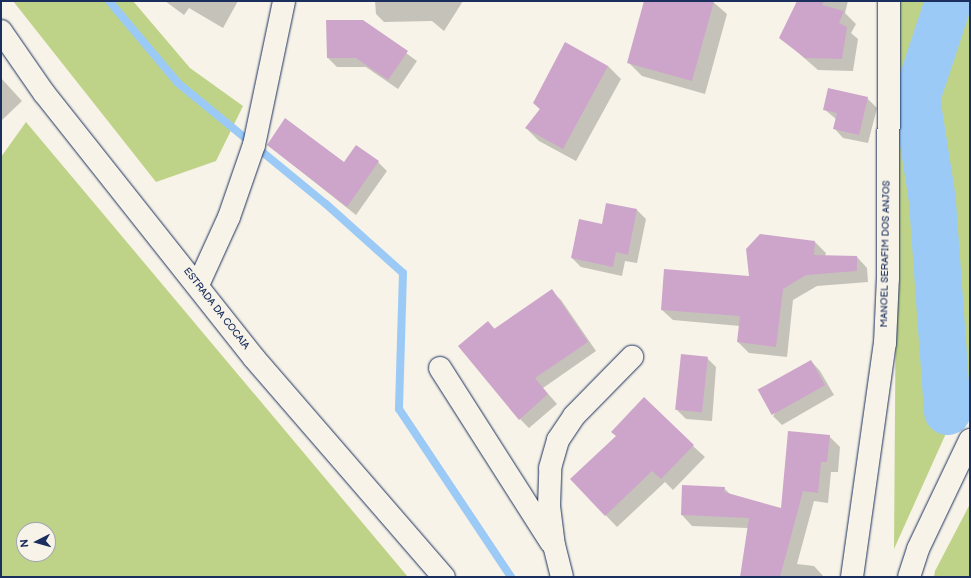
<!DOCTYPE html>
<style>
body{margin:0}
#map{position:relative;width:971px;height:578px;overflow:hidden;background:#f7f3e8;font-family:"Balsamiq Sans",sans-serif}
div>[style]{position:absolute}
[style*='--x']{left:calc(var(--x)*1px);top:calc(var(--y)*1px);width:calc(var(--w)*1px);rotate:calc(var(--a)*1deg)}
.green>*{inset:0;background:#bfd388}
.shadow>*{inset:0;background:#0003}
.stream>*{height:8px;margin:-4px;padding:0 4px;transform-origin:4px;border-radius:4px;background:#9bcaf6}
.river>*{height:47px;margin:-23.5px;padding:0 23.5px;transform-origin:23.5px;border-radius:23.5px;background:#9bcaf6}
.building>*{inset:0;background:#cda5cb;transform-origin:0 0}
.roads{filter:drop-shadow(0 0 1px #1b2f5e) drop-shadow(0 0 1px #1b2f5e)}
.street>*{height:22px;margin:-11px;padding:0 11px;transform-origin:11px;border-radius:11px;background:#f7f3e8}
span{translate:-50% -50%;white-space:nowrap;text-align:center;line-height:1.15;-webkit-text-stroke:3.5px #f7f3e8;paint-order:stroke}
.street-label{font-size:10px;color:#1b2f5e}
.frame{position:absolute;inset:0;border:2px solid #1b2f5e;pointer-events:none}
.north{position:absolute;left:16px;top:522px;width:40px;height:40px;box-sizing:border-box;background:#f7f3e8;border:1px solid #9fa5b1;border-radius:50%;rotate:264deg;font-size:11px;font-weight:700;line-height:16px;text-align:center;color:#1b2f5e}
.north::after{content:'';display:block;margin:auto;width:14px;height:18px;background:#1b2f5e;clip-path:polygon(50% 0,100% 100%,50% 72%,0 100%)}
</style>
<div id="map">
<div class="green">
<i style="clip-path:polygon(13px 1px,133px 1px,190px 68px,243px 106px,216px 161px,156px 182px)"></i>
<i style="clip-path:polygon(898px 1px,970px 1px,970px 380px,894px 549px)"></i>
<i style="clip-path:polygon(evenodd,26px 122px,408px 577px,1px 577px,1px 157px,26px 122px,24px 530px,48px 530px,48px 554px,24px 554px,24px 530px)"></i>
<i style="clip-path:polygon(970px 504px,970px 577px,934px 577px,935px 571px)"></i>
</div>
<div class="shadow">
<i style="clip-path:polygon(165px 1px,238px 1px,223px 28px,189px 8px,184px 15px)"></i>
<i style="clip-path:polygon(375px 1px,463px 1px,444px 31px,432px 21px,384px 22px,376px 14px)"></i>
<i style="clip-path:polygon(645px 1px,712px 1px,727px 14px,705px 94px,642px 76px,629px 63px)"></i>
<i style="clip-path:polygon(792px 1px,848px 1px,845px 13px,856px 24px,851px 33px,858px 39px,853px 71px,818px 70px,780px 37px,797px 2px)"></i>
<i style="clip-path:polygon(362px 21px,417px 61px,398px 89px,366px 67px,337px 67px,328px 58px)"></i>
<i style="clip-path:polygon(608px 66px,621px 79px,576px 161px,539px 141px,526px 128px,540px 109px,534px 103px)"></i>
<i style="clip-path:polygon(1px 78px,22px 101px,1px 121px)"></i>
<i style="clip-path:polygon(867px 98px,877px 108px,868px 143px,843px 138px,834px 128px,836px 119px,824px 109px)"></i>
<i style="clip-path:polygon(268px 145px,344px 164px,378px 162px,387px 171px,356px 215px)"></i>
<i style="clip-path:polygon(637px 210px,646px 219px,637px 263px,625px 261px,622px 276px,581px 267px,572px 258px,603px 225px)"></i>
<i style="clip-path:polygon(815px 242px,826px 253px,825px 257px,857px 257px,867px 268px,868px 282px,817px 286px,793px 300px,787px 357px,749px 353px,738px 342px,740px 326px,673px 320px,662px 310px,750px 277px)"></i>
<i style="clip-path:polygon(552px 291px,561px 300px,596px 351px,543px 388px,557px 404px,529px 428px,520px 419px,488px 322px,495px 329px)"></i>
<i style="clip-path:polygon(707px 358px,716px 367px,712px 421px,686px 419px,677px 410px)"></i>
<i style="clip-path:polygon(811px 361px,820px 371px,834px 395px,782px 425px,773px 416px)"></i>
<i style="clip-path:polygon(829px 436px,840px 447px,838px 472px,831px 472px,828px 503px,814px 501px,797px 564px,814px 566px,824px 577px,741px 577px,748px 528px,692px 526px,682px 515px,724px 488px,731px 495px,782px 509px)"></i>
<i style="clip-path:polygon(693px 446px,705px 457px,673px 490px,665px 482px,617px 527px,571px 479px)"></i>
</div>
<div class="stream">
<i style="--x:109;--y:1;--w:107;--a:49.9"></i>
<i style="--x:178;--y:83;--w:191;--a:39.3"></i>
<i style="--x:326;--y:204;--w:103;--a:41.9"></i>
<i style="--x:403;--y:273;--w:136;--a:91.7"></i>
<i style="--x:399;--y:409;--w:202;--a:56.3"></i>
</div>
<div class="river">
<i style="--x:947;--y:411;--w:212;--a:-94.1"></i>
<i style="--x:932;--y:200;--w:103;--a:-98.9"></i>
<i style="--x:916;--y:98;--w:102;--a:-71.7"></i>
</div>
<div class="building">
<i style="clip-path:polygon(644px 1px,714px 1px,692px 81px,627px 63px)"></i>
<i style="clip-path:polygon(797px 1px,824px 1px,822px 5px,844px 11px,839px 23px,847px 27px,842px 59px,805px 58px,779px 38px)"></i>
<i style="clip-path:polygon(326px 20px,363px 20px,408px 51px,388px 80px,356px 58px,327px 58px)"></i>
<i style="clip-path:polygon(565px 42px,608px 66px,563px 149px,525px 128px,540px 109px,533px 103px)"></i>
<i style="clip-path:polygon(828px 88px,868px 97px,859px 135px,833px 129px,837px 113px,823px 110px)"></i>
<i style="clip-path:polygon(285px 118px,344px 162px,356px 145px,379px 161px,347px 207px,267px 145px)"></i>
<i style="clip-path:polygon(606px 203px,637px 209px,628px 255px,616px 252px,613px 267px,571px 258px,579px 219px,602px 224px)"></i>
<i style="clip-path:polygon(760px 234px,815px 241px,814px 255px,857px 256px,857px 271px,806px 275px,783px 289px,776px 347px,737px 342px,740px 316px,661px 310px,664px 269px,749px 276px,746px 249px)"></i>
<i style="clip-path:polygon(552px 289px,588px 342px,535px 378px,548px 394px,519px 420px,458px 346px,488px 321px,494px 329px)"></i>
<i style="left:681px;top:354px;width:27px;height:56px;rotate:6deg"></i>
<i style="left:811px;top:360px;width:29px;height:61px;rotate:61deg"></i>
<i style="clip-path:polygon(644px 397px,694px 445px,661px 479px,652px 471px,605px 516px,570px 479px,616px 436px,611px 432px)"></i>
<i style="clip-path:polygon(788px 431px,830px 435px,827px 462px,821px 462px,818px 493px,803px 491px,780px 577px,740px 577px,749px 518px,681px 515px,682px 485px,725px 487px,724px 492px,781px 508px)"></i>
</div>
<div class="roads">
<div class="street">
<i style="--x:1;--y:31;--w:75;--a:55.3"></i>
<i style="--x:44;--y:93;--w:338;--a:51.6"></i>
<i style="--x:254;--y:358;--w:290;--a:49.1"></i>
<i style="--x:198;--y:285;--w:75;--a:-65.5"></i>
<i style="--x:229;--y:217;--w:76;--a:-70.9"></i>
<i style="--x:254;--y:145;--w:147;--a:-78.2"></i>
<i style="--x:440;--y:368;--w:206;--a:57.5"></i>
<i style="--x:562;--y:577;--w:32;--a:-104"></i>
<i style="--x:554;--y:546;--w:40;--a:-97.1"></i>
<i style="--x:549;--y:506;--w:38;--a:-88"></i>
<i style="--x:550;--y:468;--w:29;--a:-74"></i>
<i style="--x:558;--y:440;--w:29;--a:-56"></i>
<i style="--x:574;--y:416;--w:83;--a:-45.5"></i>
<i style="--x:852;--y:577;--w:236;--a:-82"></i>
<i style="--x:885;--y:343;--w:65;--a:-87.4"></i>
<i style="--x:888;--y:278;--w:277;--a:-89.8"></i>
<i style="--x:909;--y:577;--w:29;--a:-72"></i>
<i style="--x:918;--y:549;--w:121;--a:-64.5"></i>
</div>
</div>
<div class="street-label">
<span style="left:886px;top:254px;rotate:-89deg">MANOEL SERAFIM DOS ANJOS</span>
<span style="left:216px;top:309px;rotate:52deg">ESTRADA DA COCAIA</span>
</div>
<div class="frame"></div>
<div class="north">N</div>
</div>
